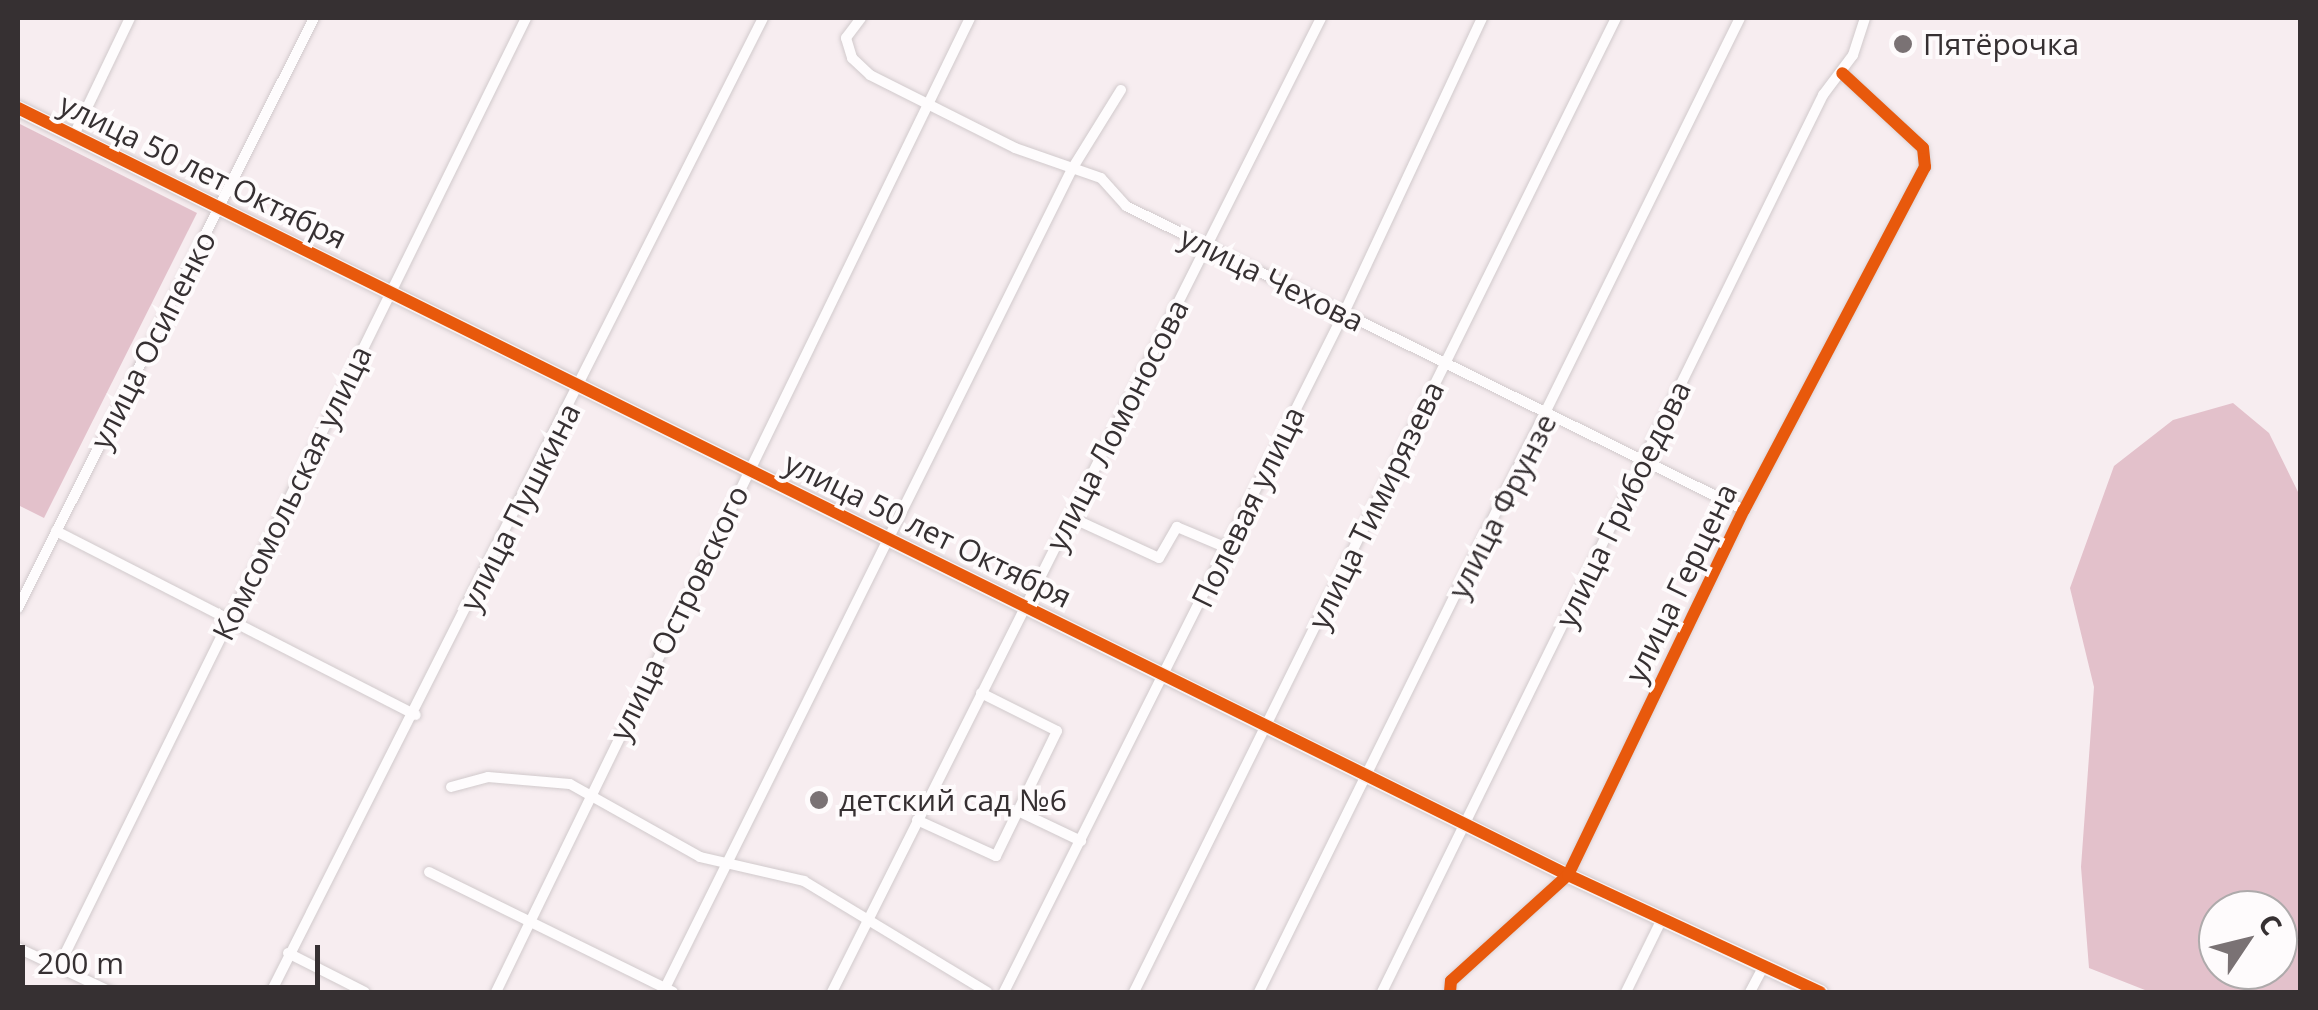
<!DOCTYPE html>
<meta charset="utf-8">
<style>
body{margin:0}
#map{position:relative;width:2318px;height:1010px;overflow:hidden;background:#f7edf0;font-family:"Open Sans",sans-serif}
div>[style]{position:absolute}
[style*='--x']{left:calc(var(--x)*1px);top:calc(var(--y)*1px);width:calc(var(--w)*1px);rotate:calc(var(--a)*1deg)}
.forest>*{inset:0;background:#e3c1cb}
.roads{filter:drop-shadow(0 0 2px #d1cacc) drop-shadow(0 0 2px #d1cacc)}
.street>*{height:10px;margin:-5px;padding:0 5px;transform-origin:5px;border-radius:5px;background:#fefcfd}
.secondary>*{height:15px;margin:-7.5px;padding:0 7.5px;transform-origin:7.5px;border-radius:7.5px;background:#f8f3f4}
.cycleway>*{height:12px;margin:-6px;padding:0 6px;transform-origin:6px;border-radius:6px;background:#e8590c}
.dots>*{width:28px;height:28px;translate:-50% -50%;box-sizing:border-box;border:5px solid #fefbfc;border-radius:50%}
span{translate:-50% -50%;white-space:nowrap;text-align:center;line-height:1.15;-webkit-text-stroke:8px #fefbfc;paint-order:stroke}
.poi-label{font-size:30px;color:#363032}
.left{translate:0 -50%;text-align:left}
.street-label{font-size:30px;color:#363032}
.frame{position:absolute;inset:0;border:20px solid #363032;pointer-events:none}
.north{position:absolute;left:2198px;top:890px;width:100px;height:100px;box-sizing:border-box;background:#fefbfc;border:2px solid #aeaaab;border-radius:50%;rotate:55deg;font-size:28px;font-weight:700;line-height:40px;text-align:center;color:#363032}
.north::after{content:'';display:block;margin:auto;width:35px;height:45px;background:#7a7274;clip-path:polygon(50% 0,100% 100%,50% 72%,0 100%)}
.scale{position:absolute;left:20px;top:945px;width:300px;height:45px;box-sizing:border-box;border:5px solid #363032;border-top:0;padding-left:12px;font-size:30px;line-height:35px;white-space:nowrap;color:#363032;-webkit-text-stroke:8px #fefbfc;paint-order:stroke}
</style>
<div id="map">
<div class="forest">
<i style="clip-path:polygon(18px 123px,197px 213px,44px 518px,18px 505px)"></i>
<i style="clip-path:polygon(evenodd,2233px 403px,2269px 433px,2300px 496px,2300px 992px,2150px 992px,2089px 968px,2081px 867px,2094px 687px,2070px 588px,2114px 466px,2173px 420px,2233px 403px,2218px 910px,2278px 910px,2278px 970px,2218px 970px,2218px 910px)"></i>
</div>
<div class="roads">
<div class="street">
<i style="--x:861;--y:18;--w:25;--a:127"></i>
<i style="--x:846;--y:38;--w:21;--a:73"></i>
<i style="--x:852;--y:58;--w:25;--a:43"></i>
<i style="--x:870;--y:75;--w:162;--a:26.7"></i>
<i style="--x:1015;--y:148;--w:91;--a:19.2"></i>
<i style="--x:1101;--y:178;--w:38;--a:48"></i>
<i style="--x:1126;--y:206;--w:689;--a:26.19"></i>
<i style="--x:73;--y:137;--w:132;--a:-64.4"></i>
<i style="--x:1070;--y:517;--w:98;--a:24.7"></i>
<i style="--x:1159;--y:558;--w:36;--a:-60"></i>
<i style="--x:1177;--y:527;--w:54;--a:22.8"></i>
<i style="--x:56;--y:531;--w:404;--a:27.1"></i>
<i style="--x:18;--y:608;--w:660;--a:-63.36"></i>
<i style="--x:451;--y:787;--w:38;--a:-15"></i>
<i style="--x:488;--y:777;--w:82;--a:4.9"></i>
<i style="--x:570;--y:784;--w:149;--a:29.3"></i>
<i style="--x:700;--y:857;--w:107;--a:13"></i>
<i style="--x:804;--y:881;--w:214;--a:31.2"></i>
<i style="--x:1018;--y:811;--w:70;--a:25.5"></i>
<i style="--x:917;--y:820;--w:87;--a:24.5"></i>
<i style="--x:996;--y:856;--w:139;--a:-64"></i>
<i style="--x:1057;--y:731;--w:85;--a:-153.4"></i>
<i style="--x:429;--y:872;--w:272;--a:26.2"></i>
<i style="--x:18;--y:948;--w:103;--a:25.3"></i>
<i style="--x:288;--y:953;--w:86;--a:26.9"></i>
<i style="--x:58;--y:968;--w:1059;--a:-63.77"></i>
<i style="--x:271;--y:992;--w:1091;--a:-63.2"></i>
<i style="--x:496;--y:992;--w:1083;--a:-64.05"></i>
<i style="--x:663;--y:992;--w:919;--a:-63.57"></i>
<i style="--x:1072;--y:169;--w:93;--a:-58.2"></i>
<i style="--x:832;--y:992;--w:1090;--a:-63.34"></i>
<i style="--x:1004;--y:992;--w:757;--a:-63.4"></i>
<i style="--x:1343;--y:315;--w:328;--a:-64.9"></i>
<i style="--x:1134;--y:992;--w:1087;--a:-63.67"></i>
<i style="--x:1259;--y:992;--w:1086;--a:-63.72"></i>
<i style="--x:1382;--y:992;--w:1000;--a:-63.82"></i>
<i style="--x:1823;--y:95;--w:50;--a:-53.1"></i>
<i style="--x:1853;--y:55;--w:39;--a:-72"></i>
<i style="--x:1450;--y:992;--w:11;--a:-85"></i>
<i style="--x:1451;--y:981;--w:158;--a:-42.2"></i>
<i style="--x:1568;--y:875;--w:405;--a:-64.3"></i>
<i style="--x:1744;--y:510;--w:388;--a:-62.2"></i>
<i style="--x:1925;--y:167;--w:19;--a:-96"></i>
<i style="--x:1923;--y:148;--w:110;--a:-137.2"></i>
<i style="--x:1626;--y:992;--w:79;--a:-63.8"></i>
<i style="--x:1750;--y:992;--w:30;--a:-62"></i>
</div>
<div class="secondary">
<i style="--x:18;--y:108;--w:1729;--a:26.33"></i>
<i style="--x:1568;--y:875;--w:278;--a:24.9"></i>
</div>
</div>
<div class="cycleway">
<i style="--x:18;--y:108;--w:1729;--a:26.33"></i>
<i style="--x:1568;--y:875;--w:278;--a:24.9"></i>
<i style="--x:1450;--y:992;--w:11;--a:-85"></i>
<i style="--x:1451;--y:981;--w:158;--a:-42.2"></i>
<i style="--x:1568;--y:875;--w:405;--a:-64.3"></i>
<i style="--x:1744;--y:510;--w:388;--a:-62.2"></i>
<i style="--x:1925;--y:167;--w:19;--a:-96"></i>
<i style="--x:1923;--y:148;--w:110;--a:-137.2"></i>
</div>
<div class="dots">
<i style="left:1903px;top:44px;background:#7a7274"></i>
<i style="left:819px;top:800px;background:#7a7274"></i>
</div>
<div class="poi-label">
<span class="left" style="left:1923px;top:44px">Пятёрочка</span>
<span class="left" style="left:839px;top:800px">детский сад №6</span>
</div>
<div class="street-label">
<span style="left:203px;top:171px;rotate:26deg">улица 50 лет Октября</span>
<span style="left:1272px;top:279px;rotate:26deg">улица Чехова</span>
<span style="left:153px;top:340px;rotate:-63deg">улица Осипенко</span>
<span style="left:1117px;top:425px;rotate:-63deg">улица Ломоносова</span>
<span style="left:292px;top:493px;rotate:-64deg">Комсомольская улица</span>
<span style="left:1623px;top:504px;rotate:-64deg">улица Грибоедова</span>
<span style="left:1376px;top:505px;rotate:-64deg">улица Тимирязева</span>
<span style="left:1502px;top:506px;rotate:-63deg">улица Фрунзе</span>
<span style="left:520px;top:507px;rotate:-63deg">улица Пушкина</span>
<span style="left:1248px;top:507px;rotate:-64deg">Полевая улица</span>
<span style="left:928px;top:530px;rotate:26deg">улица 50 лет Октября</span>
<span style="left:1681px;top:583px;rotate:-64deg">улица Герцена</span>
<span style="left:679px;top:613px;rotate:-64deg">улица Островского</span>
</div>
<div class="frame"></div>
<div class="north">С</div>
<div class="scale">200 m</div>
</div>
